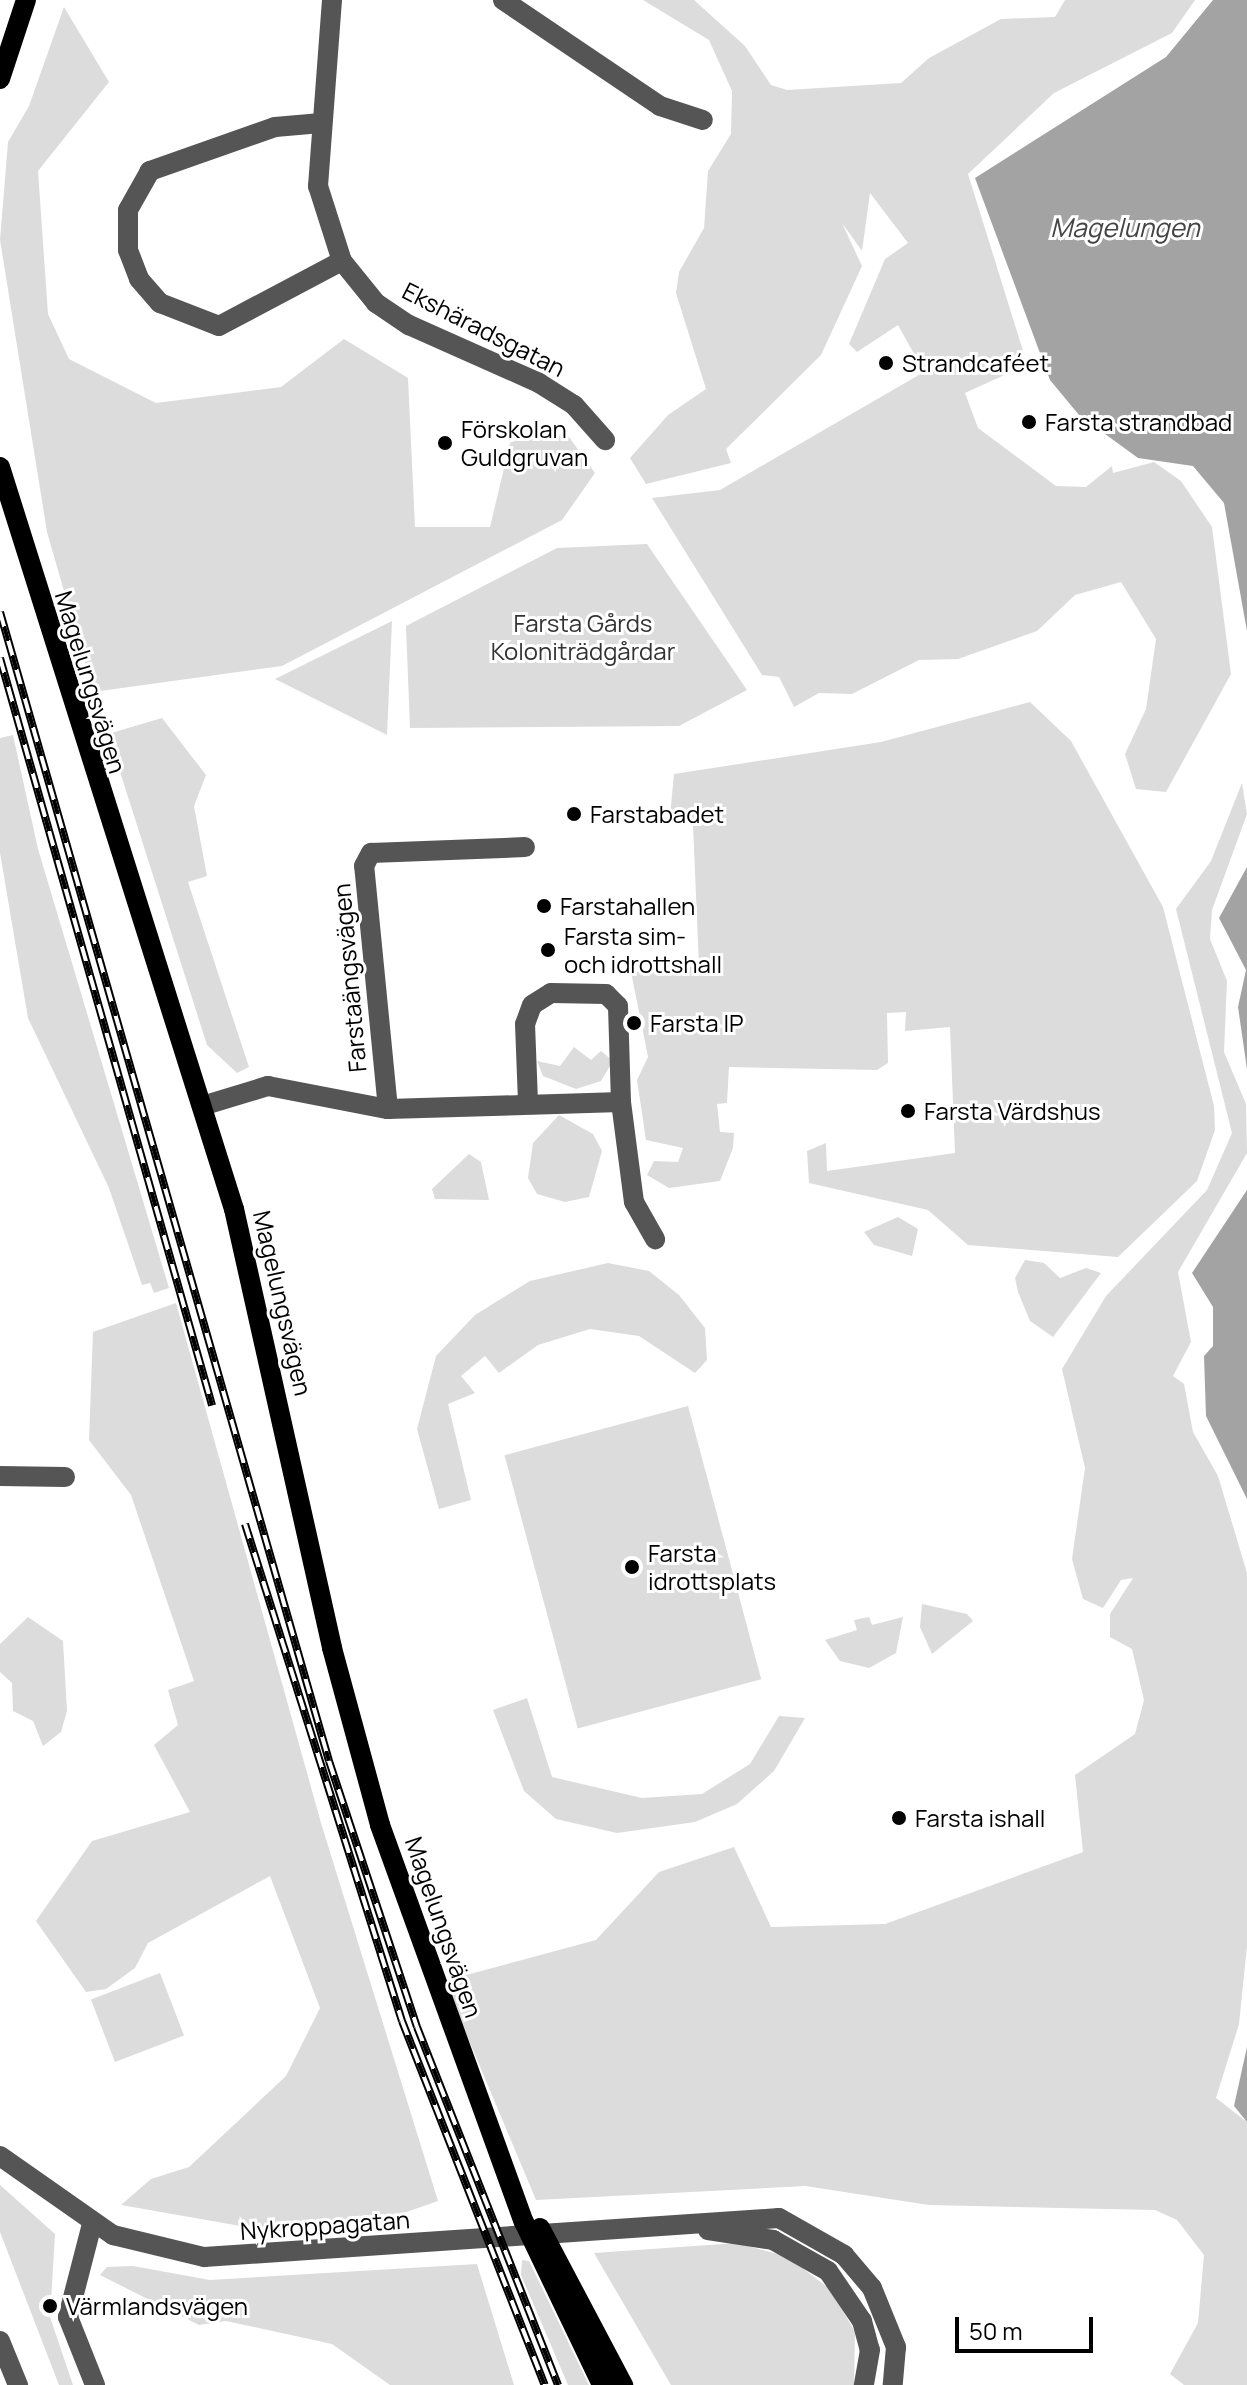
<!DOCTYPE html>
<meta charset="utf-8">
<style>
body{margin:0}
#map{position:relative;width:1247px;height:2385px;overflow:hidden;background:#fff;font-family:Manrope,sans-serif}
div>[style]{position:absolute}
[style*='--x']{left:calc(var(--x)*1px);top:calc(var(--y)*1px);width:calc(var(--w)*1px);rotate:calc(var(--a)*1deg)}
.green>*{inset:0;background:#dcdcdc;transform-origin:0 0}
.water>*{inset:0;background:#a3a3a3}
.minor>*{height:20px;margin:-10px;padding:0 10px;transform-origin:10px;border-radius:10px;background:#555}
.major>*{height:20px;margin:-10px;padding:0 10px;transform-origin:10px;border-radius:10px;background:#000}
.rail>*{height:8px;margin-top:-4px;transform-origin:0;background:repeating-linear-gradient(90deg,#fff 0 15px,#000 0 30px);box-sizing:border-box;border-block:2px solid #000}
.dots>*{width:22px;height:22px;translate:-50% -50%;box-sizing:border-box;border:4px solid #fff;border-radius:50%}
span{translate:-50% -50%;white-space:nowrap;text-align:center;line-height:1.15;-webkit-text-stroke:6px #fff;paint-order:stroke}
.street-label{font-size:24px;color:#000}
.poi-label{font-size:24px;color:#000}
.left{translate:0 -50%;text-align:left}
.park-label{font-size:24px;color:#333}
.water-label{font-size:26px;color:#444;font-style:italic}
.scale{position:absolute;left:955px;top:2317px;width:138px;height:36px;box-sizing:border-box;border:4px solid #000;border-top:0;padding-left:10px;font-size:24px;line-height:28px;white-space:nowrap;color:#000;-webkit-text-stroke:6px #fff;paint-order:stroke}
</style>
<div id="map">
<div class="green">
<i style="clip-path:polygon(643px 0,694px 0,745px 46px,771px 85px,787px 90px,901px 83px,929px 58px,1001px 19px,1055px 17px,1065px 0,1195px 0,1172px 33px,1054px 93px,968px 174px,1024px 354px,999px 358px,1011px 372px,965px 393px,978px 428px,1056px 486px,1086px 487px,1112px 466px,1113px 473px,1154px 462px,1181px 481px,1212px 527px,1231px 674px,1166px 792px,1136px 789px,1125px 754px,1146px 709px,1156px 639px,1121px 582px,1075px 595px,1037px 631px,958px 659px,919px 660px,852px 694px,819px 693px,794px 707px,779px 677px,762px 675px,652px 498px,720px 490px,924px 372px,898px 325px,857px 352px,849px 344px,885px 259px,908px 243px,870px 193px,862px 251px,842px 223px,862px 266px,821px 355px,726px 449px,731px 463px,646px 484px,630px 458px,668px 415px,706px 389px,676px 293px,679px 272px,704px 228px,708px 171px,731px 134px,732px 91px,709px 40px)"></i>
<i style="clip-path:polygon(64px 7px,109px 82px,38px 171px,48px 314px,69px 359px,156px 403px,281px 387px,344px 339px,408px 378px,415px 527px,490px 527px,510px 443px,535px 432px,569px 437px,595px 473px,562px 520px,282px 666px,93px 692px,47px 532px,0 240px,8px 142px,29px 106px)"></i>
<i style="clip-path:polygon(647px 544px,747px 690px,679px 726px,410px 728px,406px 626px,557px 548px)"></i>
<i style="clip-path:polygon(392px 621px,387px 735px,275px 679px)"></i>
<i style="clip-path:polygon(1030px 702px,1071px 741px,1163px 907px,1214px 1106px,1215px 1130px,1197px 1181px,1118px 1257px,968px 1245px,928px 1210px,809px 1183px,807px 1151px,826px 1143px,827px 1171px,955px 1153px,950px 1027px,905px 1031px,906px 1012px,887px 1013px,888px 1063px,877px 1070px,729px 1067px,727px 1103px,717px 1104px,720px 1132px,734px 1133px,733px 1148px,720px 1181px,669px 1188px,647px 1175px,654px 1161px,678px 1162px,683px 1148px,646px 1140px,637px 1080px,648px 1057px,631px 972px,699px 966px,693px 825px,670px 816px,674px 774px,881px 742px)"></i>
<i style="clip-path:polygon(162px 718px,206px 775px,194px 806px,207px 876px,188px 882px,249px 1067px,237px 1073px,207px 1045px,108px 734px)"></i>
<i style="clip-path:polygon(13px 735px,38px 849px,169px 1288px,154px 1293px,150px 1283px,142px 1285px,109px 1188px,28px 1018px,0 853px,0 738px)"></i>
<i style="clip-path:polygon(1242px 783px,1247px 814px,1212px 910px,1210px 939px,1227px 981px,1224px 1052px,1246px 1104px,1247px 1153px,1178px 1272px,1191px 1342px,1173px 1376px,1184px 1384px,1193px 1432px,1218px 1476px,1247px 1573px,1247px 1946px,1239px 2024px,1216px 2098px,1247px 2122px,1247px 2385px,1184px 2385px,1170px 2374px,1198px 2323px,1204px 2255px,1177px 2220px,1155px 2210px,929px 2205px,805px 2186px,536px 2200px,444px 1981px,596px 1940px,659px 1872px,734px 1847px,771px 1927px,885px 1924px,1083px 1852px,1075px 1775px,1135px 1734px,1144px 1700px,1132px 1649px,1110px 1637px,1110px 1614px,1133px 1578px,1121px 1580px,1103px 1608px,1083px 1599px,1072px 1559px,1085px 1468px,1062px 1369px,1106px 1296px,1207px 1190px,1232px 1133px,1176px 909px,1211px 861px)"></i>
<i style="clip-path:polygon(574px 1047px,591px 1060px,601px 1051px,613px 1061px,601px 1081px,576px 1089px,543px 1076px,537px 1061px,560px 1066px)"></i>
<i style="clip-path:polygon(559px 1115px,593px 1134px,602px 1151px,589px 1197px,565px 1202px,537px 1194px,528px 1178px,533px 1143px)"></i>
<i style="clip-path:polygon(469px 1154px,481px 1162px,489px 1200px,435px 1199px,432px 1189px)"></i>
<i style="clip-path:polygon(898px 1217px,918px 1229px,912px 1256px,874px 1245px,864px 1232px)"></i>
<i style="clip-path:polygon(1025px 1260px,1044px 1263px,1060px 1278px,1086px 1268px,1101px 1273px,1053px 1337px,1030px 1321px,1018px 1292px,1015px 1278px)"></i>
<i style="clip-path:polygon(608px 1263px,649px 1271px,679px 1295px,705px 1328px,707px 1360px,695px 1373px,639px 1336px,590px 1329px,538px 1345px,499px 1373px,485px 1356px,461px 1376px,475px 1393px,448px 1404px,471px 1500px,439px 1509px,417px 1429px,436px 1356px,475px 1315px,530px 1281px)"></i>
<i style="clip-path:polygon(176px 1303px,321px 1823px,438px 2201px,395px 2216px,252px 2228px,121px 2205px,151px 2179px,189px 2167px,286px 2076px,320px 2008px,270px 1876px,148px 1943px,135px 1968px,106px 1989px,86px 1992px,36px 1921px,92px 1841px,190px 1812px,154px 1745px,178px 1725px,168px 1690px,194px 1681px,131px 1495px,89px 1440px,93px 1332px)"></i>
<i style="left:688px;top:1406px;width:283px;height:190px;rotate:75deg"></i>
<i style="clip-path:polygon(922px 1604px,967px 1614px,973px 1621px,932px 1654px,920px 1627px)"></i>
<i style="clip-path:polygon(28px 1617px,63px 1641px,67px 1711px,61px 1732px,43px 1746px,33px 1721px,13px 1711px,12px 1683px,0 1672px,0 1644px)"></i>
<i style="clip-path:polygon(869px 1617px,872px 1625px,903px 1617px,896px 1653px,869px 1668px,840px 1661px,825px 1640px,857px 1630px,854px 1620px)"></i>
<i style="clip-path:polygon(527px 1698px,552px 1777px,642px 1798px,702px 1794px,750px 1764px,779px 1716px,805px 1718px,774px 1771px,737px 1804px,695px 1822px,617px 1833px,556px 1819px,524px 1791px,493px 1710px)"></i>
<i style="left:160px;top:1973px;width:67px;height:74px;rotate:69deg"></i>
<i style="clip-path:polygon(0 2185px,55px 2234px,50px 2317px,73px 2385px,59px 2385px,0 2232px)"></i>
<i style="clip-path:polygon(737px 2243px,788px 2257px,831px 2290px,855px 2332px,854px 2385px,671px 2385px,594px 2253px)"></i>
<i style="clip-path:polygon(522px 2260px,529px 2261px,589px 2385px,568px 2385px,521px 2275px)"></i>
<i style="clip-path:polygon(477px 2264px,514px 2385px,390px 2385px,332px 2344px,226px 2321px,199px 2325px,100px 2275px,107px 2267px,133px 2266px,210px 2280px)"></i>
</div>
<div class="water">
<i style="clip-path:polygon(1213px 0,1247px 0,1247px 631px,1224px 503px,1193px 466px,1138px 458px,1079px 415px,1050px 380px,975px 178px,1166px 57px)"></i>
<i style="clip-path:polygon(1247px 867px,1247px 1069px,1238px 1007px,1246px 970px,1219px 918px)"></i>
<i style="clip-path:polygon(1247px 1190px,1247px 1499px,1206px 1416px,1204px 1356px,1213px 1346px,1213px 1307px,1192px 1273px)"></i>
<i style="clip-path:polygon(1247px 2047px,1247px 2122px,1234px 2106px)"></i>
</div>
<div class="minor">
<i style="--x:332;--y:0;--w:187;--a:94.3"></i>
<i style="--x:318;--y:186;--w:79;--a:72.3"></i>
<i style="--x:342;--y:261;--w:54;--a:51"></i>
<i style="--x:376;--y:303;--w:40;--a:34"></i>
<i style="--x:409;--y:325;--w:142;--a:24"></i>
<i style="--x:539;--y:383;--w:41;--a:32.2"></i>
<i style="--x:574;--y:405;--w:47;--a:48.5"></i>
<i style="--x:503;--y:0;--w:189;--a:34"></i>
<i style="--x:660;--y:106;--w:45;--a:18"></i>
<i style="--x:321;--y:123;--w:46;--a:175"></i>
<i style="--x:275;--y:127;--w:133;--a:160.6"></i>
<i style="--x:150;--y:171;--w:45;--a:119.4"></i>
<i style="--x:128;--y:210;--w:40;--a:90"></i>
<i style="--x:128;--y:250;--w:31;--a:69"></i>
<i style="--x:139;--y:279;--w:32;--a:49"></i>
<i style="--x:160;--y:303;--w:63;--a:21.3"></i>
<i style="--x:219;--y:326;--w:139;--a:-27.9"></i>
<i style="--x:621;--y:1102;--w:101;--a:82.6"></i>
<i style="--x:634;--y:1202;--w:43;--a:60.4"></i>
<i style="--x:202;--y:1106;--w:69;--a:-16.9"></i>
<i style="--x:268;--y:1086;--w:122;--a:10.9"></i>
<i style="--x:388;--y:1109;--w:233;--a:-1.7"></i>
<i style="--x:621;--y:1102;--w:96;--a:-91.8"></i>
<i style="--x:618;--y:1006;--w:17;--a:-135"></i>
<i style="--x:606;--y:994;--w:55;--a:-179"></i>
<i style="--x:551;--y:993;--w:22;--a:148"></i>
<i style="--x:532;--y:1005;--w:20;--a:110"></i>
<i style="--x:525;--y:1024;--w:77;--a:87.8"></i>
<i style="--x:388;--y:1109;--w:244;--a:-95.6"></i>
<i style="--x:364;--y:866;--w:15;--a:-62"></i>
<i style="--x:371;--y:853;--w:154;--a:-2.2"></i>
<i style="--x:0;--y:1476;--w:65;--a:0.9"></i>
<i style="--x:0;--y:2156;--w:138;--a:35"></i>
<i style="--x:113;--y:2235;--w:94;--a:13.6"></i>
<i style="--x:204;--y:2257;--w:576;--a:-3.88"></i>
<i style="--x:779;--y:2218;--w:75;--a:29.6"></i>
<i style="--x:844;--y:2255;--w:43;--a:49.7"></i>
<i style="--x:872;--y:2288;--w:64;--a:67.9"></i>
<i style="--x:896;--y:2347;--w:38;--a:95"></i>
<i style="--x:92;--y:2224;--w:96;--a:104.5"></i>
<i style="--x:68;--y:2317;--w:73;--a:68.3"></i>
<i style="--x:708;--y:2230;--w:66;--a:8.7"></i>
<i style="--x:773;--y:2240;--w:63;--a:29.4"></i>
<i style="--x:828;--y:2271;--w:60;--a:55.8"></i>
<i style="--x:862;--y:2321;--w:30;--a:75"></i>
<i style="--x:870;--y:2350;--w:36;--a:100"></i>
<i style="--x:0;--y:2341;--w:48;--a:67.8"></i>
</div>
<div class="major">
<i style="--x:0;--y:79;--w:83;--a:-71.8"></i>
<i style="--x:0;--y:467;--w:778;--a:72.5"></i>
<i style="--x:234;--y:1209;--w:450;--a:77.4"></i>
<i style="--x:332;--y:1648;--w:183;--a:74.8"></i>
<i style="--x:380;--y:1825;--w:422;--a:70.1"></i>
<i style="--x:524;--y:2222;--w:181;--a:64.4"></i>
<i style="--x:540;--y:2228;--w:178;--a:62.1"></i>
</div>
<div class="rail">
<i style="--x:0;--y:612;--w:1195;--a:74.02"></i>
<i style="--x:329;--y:1761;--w:280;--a:71.7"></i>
<i style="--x:417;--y:2027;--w:385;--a:68.5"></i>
<i style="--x:0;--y:658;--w:777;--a:74.16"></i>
<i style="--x:245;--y:1524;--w:521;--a:72.47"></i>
<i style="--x:402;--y:2021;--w:391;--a:68.6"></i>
</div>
<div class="dots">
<i style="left:886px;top:363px;background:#000"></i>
<i style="left:1029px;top:422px;background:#000"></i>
<i style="left:445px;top:443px;background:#000"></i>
<i style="left:574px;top:814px;background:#000"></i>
<i style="left:544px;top:906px;background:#000"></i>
<i style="left:548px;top:950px;background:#000"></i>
<i style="left:634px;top:1023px;background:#000"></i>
<i style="left:908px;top:1111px;background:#000"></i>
<i style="left:632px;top:1567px;background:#000"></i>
<i style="left:899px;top:1818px;background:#000"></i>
<i style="left:50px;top:2306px;background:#000"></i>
</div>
<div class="street-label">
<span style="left:484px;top:329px;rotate:27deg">Ekshäradsgatan</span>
<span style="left:91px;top:682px;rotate:73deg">Magelungsvägen</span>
<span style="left:349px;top:978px;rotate:-95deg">Farstaängsvägen</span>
<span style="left:283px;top:1303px;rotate:77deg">Magelungsvägen</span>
<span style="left:444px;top:1927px;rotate:71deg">Magelungsvägen</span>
<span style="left:325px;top:2225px;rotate:-4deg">Nykroppagatan</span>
</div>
<div class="poi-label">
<span class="left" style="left:902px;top:363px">Strandcaféet</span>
<span class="left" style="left:1045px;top:422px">Farsta strandbad</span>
<span class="left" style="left:461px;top:443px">Förskolan<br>Guldgruvan</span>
<span class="left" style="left:590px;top:814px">Farstabadet</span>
<span class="left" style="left:560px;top:906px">Farstahallen</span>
<span class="left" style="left:564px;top:950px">Farsta sim-<br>och idrottshall</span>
<span class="left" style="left:650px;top:1023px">Farsta IP</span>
<span class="left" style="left:924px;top:1111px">Farsta Värdshus</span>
<span class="left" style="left:648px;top:1567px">Farsta<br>idrottsplats</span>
<span class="left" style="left:915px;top:1818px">Farsta ishall</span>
<span class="left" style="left:66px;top:2306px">Värmlandsvägen</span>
</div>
<div class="park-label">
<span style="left:583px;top:637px">Farsta Gårds<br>Koloniträdgårdar</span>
</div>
<div class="water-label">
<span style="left:1125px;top:228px">Magelungen</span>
</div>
<div class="scale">50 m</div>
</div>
